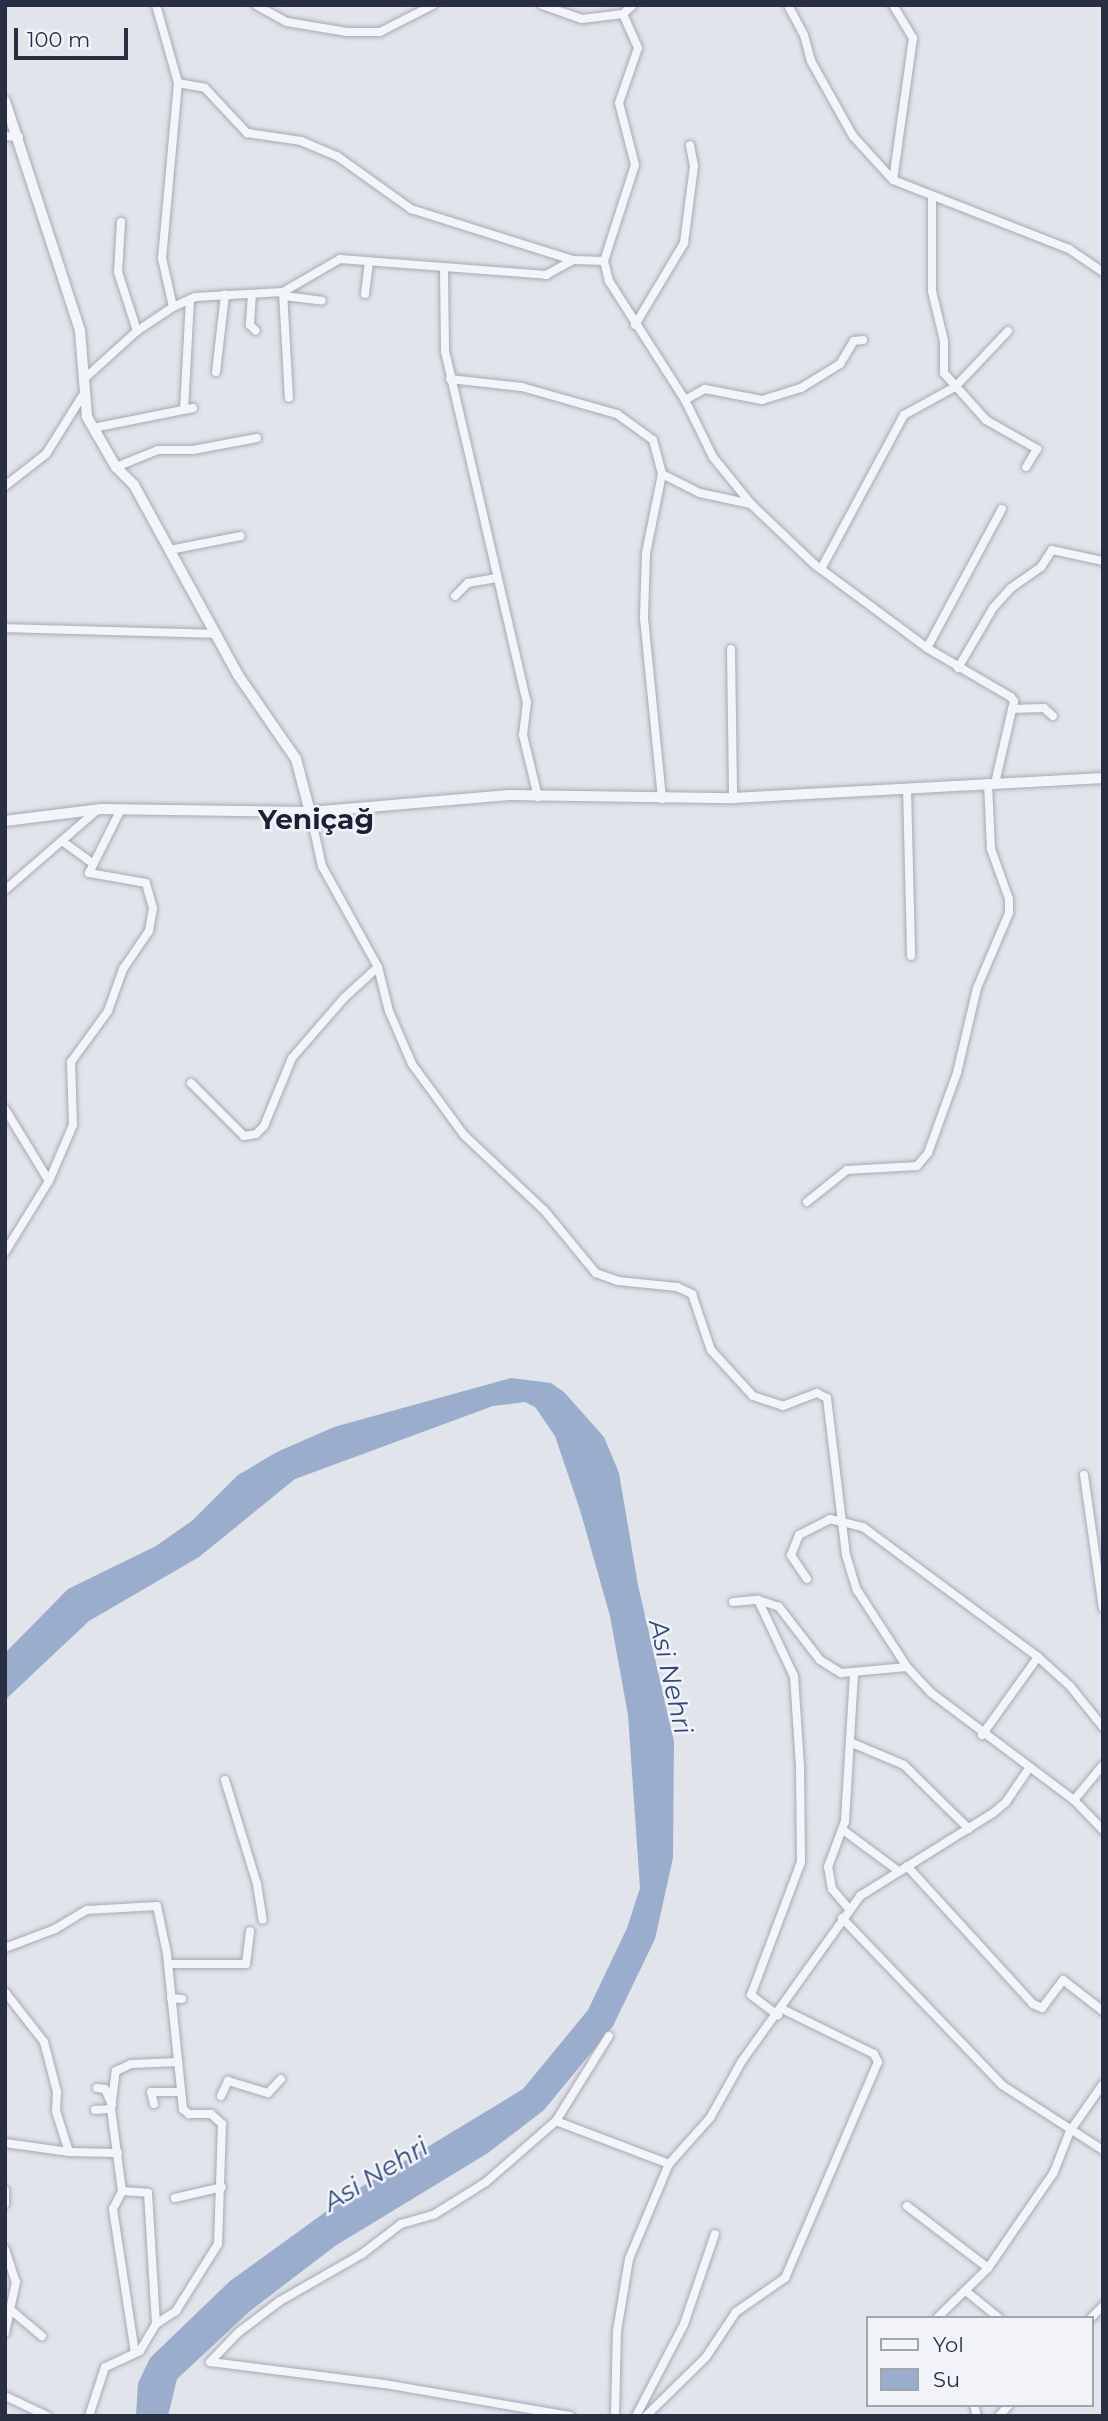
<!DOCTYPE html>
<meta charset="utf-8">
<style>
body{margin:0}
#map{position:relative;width:1108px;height:2421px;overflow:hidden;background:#e1e4eb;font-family:Montserrat,sans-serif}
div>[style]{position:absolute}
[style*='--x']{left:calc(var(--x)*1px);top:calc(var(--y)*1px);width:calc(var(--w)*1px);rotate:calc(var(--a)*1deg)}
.water>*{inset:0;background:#9badcc}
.roads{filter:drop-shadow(0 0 2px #a6aab5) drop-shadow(0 0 2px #a6aab5)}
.minor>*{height:8px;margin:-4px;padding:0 4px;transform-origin:4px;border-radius:4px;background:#f4f5f9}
.tertiary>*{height:10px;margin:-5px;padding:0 5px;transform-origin:5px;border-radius:5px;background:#f4f5f9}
span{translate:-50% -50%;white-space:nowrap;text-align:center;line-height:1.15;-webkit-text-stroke:5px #f1f3f8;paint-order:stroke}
.water-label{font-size:26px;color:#314879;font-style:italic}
.quarter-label{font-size:28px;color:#1b2034;font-weight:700}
.frame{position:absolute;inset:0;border:7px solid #292f43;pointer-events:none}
.legend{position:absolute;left:866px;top:2316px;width:228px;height:91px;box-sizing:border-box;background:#f1f3f8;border:2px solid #a1a5b0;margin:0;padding:9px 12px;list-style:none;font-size:21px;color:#292f43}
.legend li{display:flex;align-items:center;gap:14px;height:35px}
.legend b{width:35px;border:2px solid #a1a5b0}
.scale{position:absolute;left:14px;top:28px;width:114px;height:32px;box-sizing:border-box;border:4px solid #292f43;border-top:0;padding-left:9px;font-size:21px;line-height:24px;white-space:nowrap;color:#292f43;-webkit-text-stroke:5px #f1f3f8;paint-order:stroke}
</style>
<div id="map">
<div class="water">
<i style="clip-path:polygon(511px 1378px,551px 1383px,564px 1392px,604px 1437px,619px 1473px,638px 1585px,674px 1741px,673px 1858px,655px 1939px,613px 2026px,544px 2110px,488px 2153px,335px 2246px,250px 2311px,177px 2379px,168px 2416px,136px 2416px,138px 2383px,150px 2358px,230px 2281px,353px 2192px,523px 2089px,588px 2010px,627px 1928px,640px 1888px,628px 1715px,610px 1616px,580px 1510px,555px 1436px,535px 1407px,525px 1402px,493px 1406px,295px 1479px,199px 1557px,89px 1621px,5px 1700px,5px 1653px,68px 1589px,156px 1546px,193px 1520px,238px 1475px,277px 1452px,334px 1427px)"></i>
</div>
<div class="roads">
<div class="minor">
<i style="--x:156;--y:5;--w:81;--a:74.2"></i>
<i style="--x:178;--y:83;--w:176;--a:95.2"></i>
<i style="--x:162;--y:258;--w:50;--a:77.3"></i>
<i style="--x:256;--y:5;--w:35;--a:29"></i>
<i style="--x:287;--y:22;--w:61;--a:9.5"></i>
<i style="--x:347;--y:32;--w:33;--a:0"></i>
<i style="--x:380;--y:32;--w:59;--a:-27"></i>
<i style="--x:542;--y:5;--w:42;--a:19.3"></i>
<i style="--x:582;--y:19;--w:41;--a:-7"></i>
<i style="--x:623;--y:14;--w:13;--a:-42"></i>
<i style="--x:788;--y:5;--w:34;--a:62"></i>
<i style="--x:804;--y:35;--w:27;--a:75"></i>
<i style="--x:811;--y:61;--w:86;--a:60.8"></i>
<i style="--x:853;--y:136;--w:59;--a:47.7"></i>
<i style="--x:893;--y:180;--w:189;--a:21.4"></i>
<i style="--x:1069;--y:249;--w:41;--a:34.1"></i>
<i style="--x:893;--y:5;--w:39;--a:59"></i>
<i style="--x:913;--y:38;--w:143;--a:98"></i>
<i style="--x:623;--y:14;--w:37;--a:66"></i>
<i style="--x:638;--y:48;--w:58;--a:109.1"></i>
<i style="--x:619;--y:103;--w:64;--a:75.5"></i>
<i style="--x:635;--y:165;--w:101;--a:107.9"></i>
<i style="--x:604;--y:261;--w:21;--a:76"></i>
<i style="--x:609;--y:281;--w:141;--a:57.4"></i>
<i style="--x:685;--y:400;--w:64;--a:63.8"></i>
<i style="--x:713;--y:457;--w:60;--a:51"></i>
<i style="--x:178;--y:83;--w:27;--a:10"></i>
<i style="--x:205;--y:88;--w:62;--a:47"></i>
<i style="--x:247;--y:133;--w:55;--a:8.4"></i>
<i style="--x:301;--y:141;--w:39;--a:23"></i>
<i style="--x:337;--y:156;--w:91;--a:35.6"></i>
<i style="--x:411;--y:209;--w:170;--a:17.5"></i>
<i style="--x:5;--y:136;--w:14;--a:4"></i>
<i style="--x:932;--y:196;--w:95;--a:90"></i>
<i style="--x:932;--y:291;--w:51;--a:76.5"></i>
<i style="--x:944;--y:341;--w:32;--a:90"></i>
<i style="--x:944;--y:373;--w:63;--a:48.2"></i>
<i style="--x:986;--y:420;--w:59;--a:29.6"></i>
<i style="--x:1037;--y:449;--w:21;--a:121"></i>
<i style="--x:121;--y:222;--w:50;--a:93.4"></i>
<i style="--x:118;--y:272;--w:62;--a:72.1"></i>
<i style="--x:444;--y:269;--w:82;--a:89.3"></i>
<i style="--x:445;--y:351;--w:360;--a:76.9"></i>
<i style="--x:527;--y:702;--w:33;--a:97"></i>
<i style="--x:523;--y:735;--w:64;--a:76.4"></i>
<i style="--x:283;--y:292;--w:106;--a:86.8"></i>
<i style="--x:252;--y:294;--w:31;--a:94"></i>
<i style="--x:250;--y:325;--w:8;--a:45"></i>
<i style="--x:365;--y:294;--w:33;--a:-83"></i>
<i style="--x:284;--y:296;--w:38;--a:7"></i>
<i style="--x:635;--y:325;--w:96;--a:-59.1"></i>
<i style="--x:684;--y:243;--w:78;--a:-82.6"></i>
<i style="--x:694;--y:166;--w:21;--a:-101"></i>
<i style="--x:216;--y:372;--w:78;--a:-83.3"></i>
<i style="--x:84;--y:379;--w:72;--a:-42.2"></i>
<i style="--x:137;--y:331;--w:43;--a:-33.7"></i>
<i style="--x:173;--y:307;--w:24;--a:-24"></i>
<i style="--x:195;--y:297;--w:88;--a:-3.3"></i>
<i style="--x:283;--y:292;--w:66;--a:-30.1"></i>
<i style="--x:340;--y:259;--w:207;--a:4.4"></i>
<i style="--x:546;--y:275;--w:31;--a:-29"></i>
<i style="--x:573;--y:260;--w:31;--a:2"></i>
<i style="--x:450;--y:379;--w:72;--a:6.3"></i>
<i style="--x:522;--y:387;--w:99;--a:15.9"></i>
<i style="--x:617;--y:414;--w:44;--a:35.8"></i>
<i style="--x:653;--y:440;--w:35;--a:75"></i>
<i style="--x:662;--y:474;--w:81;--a:101.4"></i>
<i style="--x:646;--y:553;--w:65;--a:91.8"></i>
<i style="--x:644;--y:618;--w:182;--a:84.3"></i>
<i style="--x:685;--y:400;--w:23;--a:-29"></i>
<i style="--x:705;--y:389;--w:58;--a:10.9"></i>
<i style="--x:762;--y:400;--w:41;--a:-17.1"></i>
<i style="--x:801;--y:388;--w:46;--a:-31.6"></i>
<i style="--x:840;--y:364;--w:27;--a:-59"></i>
<i style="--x:854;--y:341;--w:9;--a:-6"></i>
<i style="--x:184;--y:410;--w:111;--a:-86.9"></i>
<i style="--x:93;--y:428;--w:102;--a:-11.3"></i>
<i style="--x:116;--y:467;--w:45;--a:-22"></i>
<i style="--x:158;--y:450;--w:35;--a:0"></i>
<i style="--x:193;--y:450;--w:65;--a:-10.6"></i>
<i style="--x:662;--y:474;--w:42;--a:26.6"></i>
<i style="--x:700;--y:493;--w:52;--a:12.2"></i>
<i style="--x:751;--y:504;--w:87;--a:43.6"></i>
<i style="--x:814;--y:564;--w:141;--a:36.6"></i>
<i style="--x:927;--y:648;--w:97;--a:30.3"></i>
<i style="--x:1011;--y:697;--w:5;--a:53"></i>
<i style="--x:1014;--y:701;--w:84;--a:103"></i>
<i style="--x:5;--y:486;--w:52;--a:-38"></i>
<i style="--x:46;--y:454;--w:70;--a:-57.9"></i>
<i style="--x:170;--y:550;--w:72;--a:-11.2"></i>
<i style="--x:821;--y:569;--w:175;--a:-61.7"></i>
<i style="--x:904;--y:415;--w:58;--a:-28.8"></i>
<i style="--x:955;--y:387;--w:77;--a:-46.6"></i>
<i style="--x:455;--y:596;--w:18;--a:-45"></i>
<i style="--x:468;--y:583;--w:29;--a:-10"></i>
<i style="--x:5;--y:628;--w:212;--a:1.6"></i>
<i style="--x:927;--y:648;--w:158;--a:-61.7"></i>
<i style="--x:731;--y:649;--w:149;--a:89.2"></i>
<i style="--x:958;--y:668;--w:69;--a:-59.7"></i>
<i style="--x:993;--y:608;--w:27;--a:-48"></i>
<i style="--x:1011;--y:588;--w:37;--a:-35"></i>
<i style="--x:1041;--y:567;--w:20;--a:-57"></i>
<i style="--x:1052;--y:550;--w:52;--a:12.2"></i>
<i style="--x:1012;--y:709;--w:32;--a:-2"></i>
<i style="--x:1044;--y:708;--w:12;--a:42"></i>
<i style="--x:907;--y:788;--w:168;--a:88.6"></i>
<i style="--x:310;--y:812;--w:55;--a:77.5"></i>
<i style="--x:322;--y:866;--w:115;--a:61"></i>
<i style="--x:378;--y:967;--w:45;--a:76"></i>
<i style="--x:389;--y:1011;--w:58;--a:66.5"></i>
<i style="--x:412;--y:1064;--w:88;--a:53.8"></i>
<i style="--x:464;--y:1135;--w:110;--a:43.2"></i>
<i style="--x:544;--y:1210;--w:82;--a:50.5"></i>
<i style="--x:596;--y:1273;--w:23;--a:20"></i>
<i style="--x:618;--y:1281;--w:59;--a:5.8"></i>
<i style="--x:677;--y:1287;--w:17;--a:25"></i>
<i style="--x:692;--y:1294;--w:59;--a:71.3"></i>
<i style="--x:711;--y:1350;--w:62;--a:47.6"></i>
<i style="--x:753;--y:1396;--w:32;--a:18"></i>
<i style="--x:783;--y:1406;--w:36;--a:-21"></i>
<i style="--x:817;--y:1393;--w:11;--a:27"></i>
<i style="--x:827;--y:1398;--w:158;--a:83.1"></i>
<i style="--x:846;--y:1555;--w:37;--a:73"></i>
<i style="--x:857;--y:1590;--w:92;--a:57"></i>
<i style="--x:907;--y:1667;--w:34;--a:47"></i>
<i style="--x:930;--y:1692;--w:180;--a:36.9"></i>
<i style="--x:1074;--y:1800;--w:42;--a:46"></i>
<i style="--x:62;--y:841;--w:39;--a:36"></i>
<i style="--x:5;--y:890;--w:119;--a:-40.9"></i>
<i style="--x:191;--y:1083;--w:75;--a:45"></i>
<i style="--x:244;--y:1136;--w:12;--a:-9"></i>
<i style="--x:256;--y:1134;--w:11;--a:-45"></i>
<i style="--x:264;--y:1126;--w:74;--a:-67.6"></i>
<i style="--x:292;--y:1058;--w:79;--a:-49.1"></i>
<i style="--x:344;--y:998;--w:46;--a:-42.4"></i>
<i style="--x:5;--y:1109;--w:84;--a:58.6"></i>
<i style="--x:49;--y:1181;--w:84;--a:121.8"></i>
<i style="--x:49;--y:1181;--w:61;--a:-66.8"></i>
<i style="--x:73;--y:1125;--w:63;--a:-91.8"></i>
<i style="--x:71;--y:1062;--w:63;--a:-54"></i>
<i style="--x:108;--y:1011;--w:45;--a:-70.3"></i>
<i style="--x:123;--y:969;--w:46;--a:-55.6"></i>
<i style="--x:149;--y:931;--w:23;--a:-80"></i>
<i style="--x:153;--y:908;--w:26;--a:-106"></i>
<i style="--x:146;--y:883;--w:58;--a:-170"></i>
<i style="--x:89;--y:873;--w:72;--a:-63.4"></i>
<i style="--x:807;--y:1202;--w:51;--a:-38.7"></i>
<i style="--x:847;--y:1170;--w:70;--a:-3.3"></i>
<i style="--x:917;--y:1166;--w:17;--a:-50"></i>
<i style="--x:928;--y:1153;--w:85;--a:-70.1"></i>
<i style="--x:957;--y:1073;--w:87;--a:-76.8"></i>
<i style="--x:977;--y:988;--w:82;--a:-66.9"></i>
<i style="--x:1009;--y:913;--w:14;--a:-90"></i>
<i style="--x:1009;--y:899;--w:53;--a:-109.8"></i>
<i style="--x:991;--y:849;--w:66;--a:-92.6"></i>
<i style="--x:1084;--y:1475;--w:134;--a:81.9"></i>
<i style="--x:807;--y:1579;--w:29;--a:-124"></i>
<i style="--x:791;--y:1555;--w:22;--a:-68"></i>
<i style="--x:799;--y:1535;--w:35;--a:-27"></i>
<i style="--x:830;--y:1519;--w:34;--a:14"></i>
<i style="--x:863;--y:1527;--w:218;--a:36.6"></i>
<i style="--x:1038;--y:1657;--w:43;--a:42.2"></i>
<i style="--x:1070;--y:1686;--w:53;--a:51.2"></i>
<i style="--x:758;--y:1600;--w:84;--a:64.7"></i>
<i style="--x:794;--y:1676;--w:90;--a:86.2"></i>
<i style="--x:800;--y:1766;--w:96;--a:89.4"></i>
<i style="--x:801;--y:1862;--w:142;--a:110.6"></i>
<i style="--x:751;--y:1995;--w:34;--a:37"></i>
<i style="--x:733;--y:1602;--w:25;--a:-5"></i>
<i style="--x:758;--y:1600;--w:22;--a:18"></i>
<i style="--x:779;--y:1607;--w:67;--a:52.3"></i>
<i style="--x:820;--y:1660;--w:25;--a:32"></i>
<i style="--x:841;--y:1673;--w:66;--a:-5.2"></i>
<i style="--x:982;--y:1735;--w:96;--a:-54.3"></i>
<i style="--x:852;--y:1743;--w:56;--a:22.9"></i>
<i style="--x:904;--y:1765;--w:91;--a:44.6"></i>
<i style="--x:225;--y:1780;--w:109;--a:72.9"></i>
<i style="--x:257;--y:1884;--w:36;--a:81"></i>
<i style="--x:1074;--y:1800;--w:45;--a:-50.4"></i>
<i style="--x:843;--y:1830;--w:67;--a:36.5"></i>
<i style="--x:907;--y:1866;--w:187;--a:47.6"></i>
<i style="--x:1033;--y:2004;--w:10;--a:24"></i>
<i style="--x:1042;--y:2008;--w:35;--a:-53"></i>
<i style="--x:1063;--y:1980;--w:51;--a:37.8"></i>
<i style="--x:849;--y:1909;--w:26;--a:-130"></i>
<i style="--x:832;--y:1889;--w:22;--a:-100"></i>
<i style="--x:828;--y:1867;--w:49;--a:-69.7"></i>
<i style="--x:845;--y:1821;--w:148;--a:-86.5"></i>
<i style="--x:842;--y:1918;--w:231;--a:46.2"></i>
<i style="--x:1002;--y:2085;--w:120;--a:32.8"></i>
<i style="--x:5;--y:1948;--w:53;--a:-20.8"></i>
<i style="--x:55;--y:1929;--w:37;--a:-31"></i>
<i style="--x:87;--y:1910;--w:70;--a:-3.3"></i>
<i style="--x:157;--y:1906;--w:49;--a:78.2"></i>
<i style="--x:167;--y:1954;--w:156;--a:84.1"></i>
<i style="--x:183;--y:2109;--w:8;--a:40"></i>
<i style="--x:189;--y:2114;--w:22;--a:0"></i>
<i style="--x:211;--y:2114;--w:15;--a:42"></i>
<i style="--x:222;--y:2124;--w:120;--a:91.9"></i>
<i style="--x:218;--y:2244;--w:79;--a:122.1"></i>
<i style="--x:176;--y:2311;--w:24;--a:147"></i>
<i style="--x:156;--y:2324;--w:31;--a:121"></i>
<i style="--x:140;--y:2351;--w:38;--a:155"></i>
<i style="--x:105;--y:2367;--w:52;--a:108.1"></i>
<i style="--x:168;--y:1964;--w:78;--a:0"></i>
<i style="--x:246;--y:1964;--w:33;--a:-83"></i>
<i style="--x:5;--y:1992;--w:63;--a:52"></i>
<i style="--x:44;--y:2042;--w:52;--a:75.4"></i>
<i style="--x:57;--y:2092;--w:19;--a:93"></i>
<i style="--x:56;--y:2111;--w:43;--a:72.4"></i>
<i style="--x:69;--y:2152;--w:49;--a:1.2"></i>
<i style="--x:171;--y:1998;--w:11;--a:5"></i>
<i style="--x:97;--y:2088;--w:8;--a:7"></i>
<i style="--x:105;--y:2089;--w:17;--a:66"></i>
<i style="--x:221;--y:2096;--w:17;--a:-65"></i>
<i style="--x:228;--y:2081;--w:42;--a:16.7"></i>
<i style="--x:268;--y:2093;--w:19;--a:-47"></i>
<i style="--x:154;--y:2104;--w:12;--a:-104"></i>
<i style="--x:151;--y:2092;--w:30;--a:0"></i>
<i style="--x:95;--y:2110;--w:16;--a:-4"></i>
<i style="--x:556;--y:2121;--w:100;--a:-58.1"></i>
<i style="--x:5;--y:2143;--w:65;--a:8"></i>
<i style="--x:5;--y:2190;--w:14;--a:90"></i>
<i style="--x:122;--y:2191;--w:26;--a:4"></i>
<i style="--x:148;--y:2193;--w:131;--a:86.5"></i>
<i style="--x:175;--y:2198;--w:48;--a:-13.2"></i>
<i style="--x:907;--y:2206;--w:102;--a:37.4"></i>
<i style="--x:5;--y:2249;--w:35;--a:72"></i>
<i style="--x:16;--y:2282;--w:52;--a:102.2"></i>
<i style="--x:967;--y:2292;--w:41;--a:39.1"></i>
<i style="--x:12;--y:2311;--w:39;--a:40"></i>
<i style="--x:937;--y:2318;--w:71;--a:-44.4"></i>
<i style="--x:988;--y:2268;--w:116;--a:-55.5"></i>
<i style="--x:1054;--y:2172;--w:44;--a:-68.7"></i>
<i style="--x:1070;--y:2131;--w:57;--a:-54.9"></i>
<i style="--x:1091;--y:2318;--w:17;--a:-45"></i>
<i style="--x:135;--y:2353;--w:146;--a:-98.7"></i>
<i style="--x:113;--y:2209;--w:20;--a:-63"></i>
<i style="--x:122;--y:2191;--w:83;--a:-97.6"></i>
<i style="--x:111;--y:2109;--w:38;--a:-83"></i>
<i style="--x:116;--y:2071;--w:17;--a:-25"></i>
<i style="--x:131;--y:2064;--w:46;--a:-2.5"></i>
<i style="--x:5;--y:2396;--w:47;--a:25.5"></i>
<i style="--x:974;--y:2405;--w:11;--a:75"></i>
<i style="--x:570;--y:2416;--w:189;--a:-170.2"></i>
<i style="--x:384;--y:2384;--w:175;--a:-172.8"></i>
<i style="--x:210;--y:2362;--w:42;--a:-46"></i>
<i style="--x:239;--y:2332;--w:51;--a:-37.1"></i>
<i style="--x:280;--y:2301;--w:95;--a:-29.8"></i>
<i style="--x:362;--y:2254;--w:49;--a:-37.6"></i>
<i style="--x:401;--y:2224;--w:35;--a:-16"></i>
<i style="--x:435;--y:2214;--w:60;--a:-32.1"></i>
<i style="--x:486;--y:2182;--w:93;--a:-41.1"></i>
<i style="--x:556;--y:2121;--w:121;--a:20.8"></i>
<i style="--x:615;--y:2416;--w:85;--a:-88.7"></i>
<i style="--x:617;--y:2331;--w:73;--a:-80.5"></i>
<i style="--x:629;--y:2259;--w:103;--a:-67.2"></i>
<i style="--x:669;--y:2164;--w:62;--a:-48.3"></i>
<i style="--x:710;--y:2118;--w:65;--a:-60.7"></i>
<i style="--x:742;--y:2061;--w:203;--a:-54.4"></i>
<i style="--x:860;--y:1896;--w:157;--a:-32"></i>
<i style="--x:993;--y:1813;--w:17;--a:-40"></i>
<i style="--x:1006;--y:1802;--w:42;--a:-55.6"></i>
<i style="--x:636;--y:2416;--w:104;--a:-62.4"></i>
<i style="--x:684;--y:2324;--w:95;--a:-71"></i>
<i style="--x:646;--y:2416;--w:84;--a:-44.5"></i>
<i style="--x:706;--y:2357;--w:54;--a:-56.3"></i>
<i style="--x:736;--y:2312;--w:60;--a:-34.8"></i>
<i style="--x:785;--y:2278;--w:235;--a:-66.7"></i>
<i style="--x:878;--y:2062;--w:9;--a:-117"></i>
<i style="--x:874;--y:2054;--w:102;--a:-153.9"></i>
<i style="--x:999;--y:2416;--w:15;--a:-48"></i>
</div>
<div class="tertiary">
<i style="--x:5;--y:101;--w:242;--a:71.9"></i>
<i style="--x:80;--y:331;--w:86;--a:85.3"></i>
<i style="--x:87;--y:417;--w:58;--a:59.9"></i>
<i style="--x:116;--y:467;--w:25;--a:45"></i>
<i style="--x:134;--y:485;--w:217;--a:61.3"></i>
<i style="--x:238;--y:675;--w:102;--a:55.4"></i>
<i style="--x:296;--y:759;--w:55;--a:75.2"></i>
<i style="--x:5;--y:821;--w:97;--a:-7.1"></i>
<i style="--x:101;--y:809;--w:209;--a:0.8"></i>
<i style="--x:310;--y:812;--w:200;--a:-4.9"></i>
<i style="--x:509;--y:795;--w:224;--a:0.8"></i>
<i style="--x:733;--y:798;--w:371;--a:-3.1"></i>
</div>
</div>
<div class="water-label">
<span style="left:670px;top:1677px;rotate:77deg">Asi Nehri</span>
<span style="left:376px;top:2175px;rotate:-31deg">Asi Nehri</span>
</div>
<div class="quarter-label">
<span style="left:316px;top:819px">Yeniçağ</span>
</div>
<div class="frame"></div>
<ul class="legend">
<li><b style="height:9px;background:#f4f5f9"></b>Yol</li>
<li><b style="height:19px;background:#9badcc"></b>Su</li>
</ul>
<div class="scale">100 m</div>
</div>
